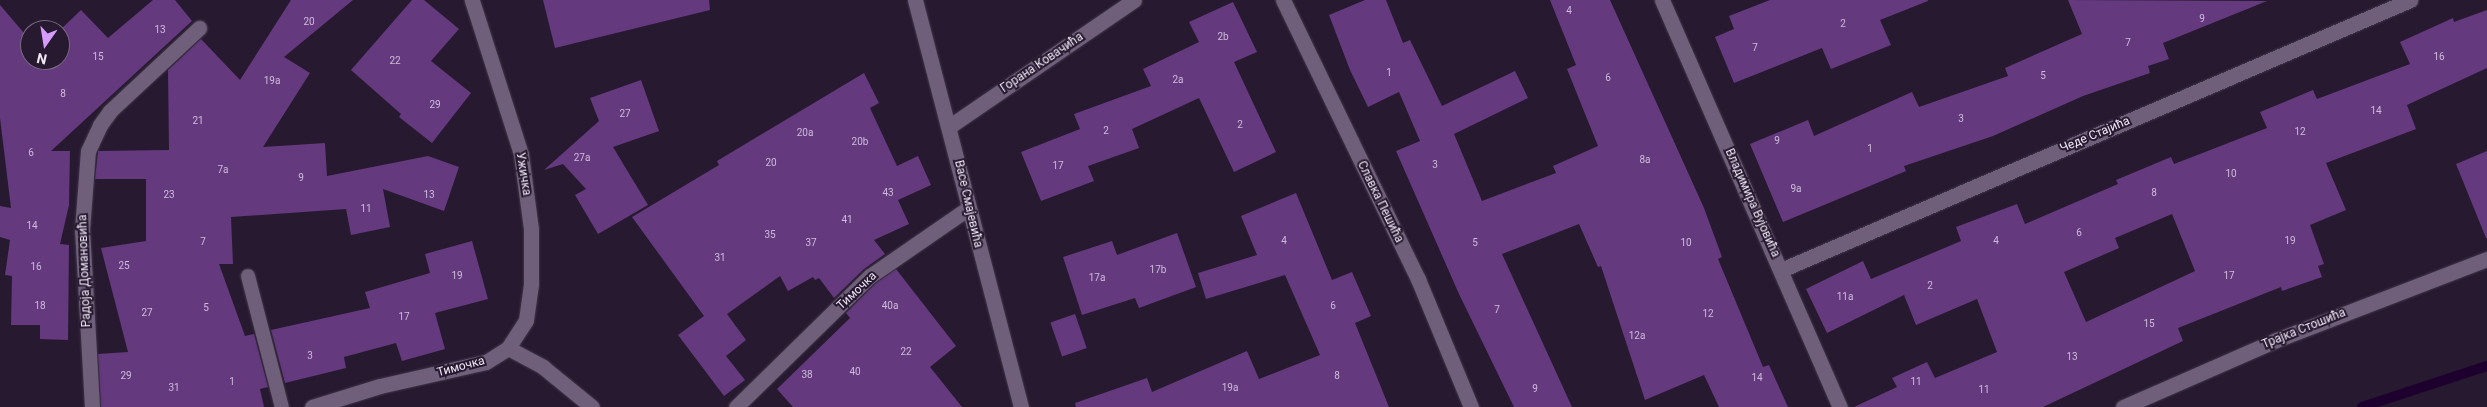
<!DOCTYPE html>
<meta charset="utf-8">
<style>
body{margin:0}
#map{position:relative;width:2487px;height:407px;overflow:hidden;background:#271a30;font-family:Roboto,sans-serif}
div>[style]{position:absolute}
[style*='--x']{left:calc(var(--x)*1px);top:calc(var(--y)*1px);width:calc(var(--w)*1px);rotate:calc(var(--a)*1deg)}
.stream>*{height:10px;margin:-5px;padding:0 5px;transform-origin:5px;border-radius:5px;background:#1e002e}
.building>*{inset:0;background:#64397e;transform-origin:0 0}
.roads{filter:drop-shadow(0 0 1px #413648) drop-shadow(0 0 1px #413648)}
.lane>*{height:14px;margin:-7px;padding:0 7px;transform-origin:7px;border-radius:7px;background:#6f5f7a}
.street>*{height:15px;margin:-7.5px;padding:0 7.5px;transform-origin:7.5px;border-radius:7.5px;background:#6f5f7a}
.secondary>*{height:15px;margin:-7.5px;padding:0 7.5px;transform-origin:7.5px;border-radius:7.5px;background:#6f5f7a}
span{translate:-50% -50%;white-space:nowrap;text-align:center;line-height:1.15;-webkit-text-stroke:4px #271a30;paint-order:stroke}
.number-label{font-size:10px;color:#cdbcd9}
.number-label span{-webkit-text-stroke-width:0}
.street-label{font-size:12px;color:#f0e7f7}
.north{position:absolute;left:20px;top:20px;width:50px;height:50px;box-sizing:border-box;background:#271a30;border:1px solid #776c80;border-radius:50%;rotate:193deg;font-size:14px;font-weight:700;line-height:20px;text-align:center;color:#f0e7f7}
.north::after{content:'';display:block;margin:auto;width:18px;height:22px;background:#d59cfb;clip-path:polygon(50% 0,100% 100%,50% 72%,0 100%)}
</style>
<div id="map">
<div class="stream">
<i style="--x:2362;--y:407;--w:132;--a:-18.2"></i>
</div>
<div class="building">
<i style="clip-path:polygon(153px 0,175px 0,192px 21px,51px 151px,70px 151px,69px 205px,60px 244px,69px 245px,68px 340px,40px 339px,40px 325px,11px 325px,12px 276px,5px 275px,10px 240px,0 237px,0 206px,11px 208px,0 118px,0 5px,30px 40px,30px 60px,60px 60px,60px 30px,81px 10px,108px 38px)"></i>
<i style="clip-path:polygon(291px 0,353px 0,284px 57px,310px 73px,263px 147px,325px 143px,327px 176px,428px 156px,459px 167px,444px 211px,383px 189px,390px 227px,351px 235px,346px 209px,231px 217px,233px 264px,219px 264px,245px 336px,254px 334px,268px 387px,260px 389px,264px 407px,101px 407px,98px 354px,128px 352px,101px 248px,146px 241px,146px 179px,95px 179px,98px 151px,169px 150px,168px 70px,201px 39px,240px 80px)"></i>
<i style="clip-path:polygon(412px 0,424px 0,459px 29px,431px 61px,471px 93px,432px 143px,399px 117px,401px 114px,351px 70px)"></i>
<i style="clip-path:polygon(543px 0,709px 0,710px 10px,555px 48px)"></i>
<i style="clip-path:polygon(1365px 0,1386px 0,1403px 43px,1410px 40px,1442px 106px,1515px 71px,1528px 98px,1454px 134px,1482px 201px,1556px 173px,1553px 166px,1598px 146px,1567px 69px,1576px 65px,1550px 0,1610px 0,1704px 208px,1722px 257px,1718px 259px,1763px 367px,1769px 365px,1788px 407px,1719px 407px,1704px 375px,1645px 400px,1601px 266px,1598px 267px,1579px 224px,1502px 254px,1572px 407px,1514px 407px,1459px 294px,1396px 151px,1420px 141px,1399px 92px,1368px 107px,1350px 70px,1329px 15px)"></i>
<i style="clip-path:polygon(1770px 0,1928px 0,1928px 1px,1880px 20px,1891px 45px,1831px 69px,1822px 48px,1734px 83px,1715px 37px,1734px 29px,1729px 16px)"></i>
<i style="clip-path:polygon(2068px 0,2267px 1px,2163px 43px,2169px 59px,2148px 66px,2150px 73px,2083px 96px,1993px 136px,1904px 166px,1906px 171px,1783px 222px,1750px 144px,1808px 120px,1814px 136px,1912px 92px,1919px 107px,2008px 76px,2005px 68px,2082px 34px)"></i>
<i style="clip-path:polygon(1233px 2px,1257px 52px,1234px 62px,1276px 152px,1234px 172px,1199px 98px,1132px 129px,1139px 148px,1088px 166px,1094px 181px,1041px 201px,1021px 152px,1080px 129px,1074px 114px,1151px 86px,1143px 69px,1199px 42px,1189px 22px)"></i>
<i style="clip-path:polygon(evenodd,2487px 10px,2487px 68px,2407px 105px,2416px 129px,2326px 163px,2346px 210px,2310px 225px,2324px 264px,2318px 266px,2322px 277px,2282px 291px,2281px 287px,2178px 328px,2183px 341px,2043px 407px,1854px 407px,1897px 387px,1892px 378px,1927px 362px,1935px 378px,1997px 352px,1977px 299px,1916px 325px,1904px 295px,1827px 333px,1806px 289px,1863px 261px,1871px 279px,1961px 241px,1956px 227px,2017px 204px,2025px 224px,2118px 184px,2116px 180px,2171px 157px,2174px 164px,2267px 128px,2260px 112px,2313px 90px,2317px 99px,2410px 64px,2400px 42px,2453px 18px,2454px 22px,2487px 10px,2172px 214px,2195px 271px,2086px 322px,2064px 272px,2119px 248px,2115px 238px,2172px 214px)"></i>
<i style="clip-path:polygon(864px 73px,879px 103px,870px 108px,897px 166px,918px 156px,931px 185px,898px 200px,909px 224px,874px 240px,885px 254px,864px 269px,834px 298px,819px 278px,815px 280px,813px 277px,788px 291px,780px 276px,727px 314px,746px 340px,726px 356px,745px 380px,724px 396px,678px 335px,704px 316px,632px 217px,719px 165px,717px 161px)"></i>
<i style="clip-path:polygon(641px 80px,659px 131px,613px 147px,648px 205px,598px 234px,575px 195px,586px 189px,563px 164px,544px 170px,599px 121px,590px 98px)"></i>
<i style="clip-path:polygon(2487px 151px,2487px 238px,2486px 238px,2456px 164px)"></i>
<i style="clip-path:polygon(1296px 193px,1332px 280px,1352px 272px,1371px 316px,1355px 323px,1389px 407px,1076px 407px,1075px 403px,1147px 378px,1152px 392px,1247px 351px,1259px 379px,1320px 355px,1285px 275px,1206px 299px,1198px 273px,1257px 255px,1241px 216px)"></i>
<i style="clip-path:polygon(1177px 233px,1196px 287px,1139px 308px,1135px 298px,1082px 315px,1063px 257px,1112px 241px,1117px 255px)"></i>
<i style="clip-path:polygon(472px 241px,488px 299px,435px 313px,445px 349px,402px 361px,396px 343px,344px 357px,346px 368px,285px 383px,271px 330px,370px 308px,365px 292px,430px 273px,425px 254px)"></i>
<i style="clip-path:polygon(896px 269px,956px 346px,930px 367px,962px 407px,793px 407px,777px 389px,850px 318px,846px 313px,876px 283px)"></i>
<i style="left:1075px;top:314px;width:36px;height:26px;rotate:71deg"></i>
</div>
<div class="roads">
<div class="lane">
<i style="--x:248;--y:276;--w:135;--a:75.5"></i>
</div>
<div class="street">
<i style="--x:1283;--y:0;--w:310;--a:64.2"></i>
<i style="--x:1418;--y:279;--w:139;--a:67.5"></i>
<i style="--x:1662;--y:0;--w:444;--a:66.4"></i>
<i style="--x:950;--y:126;--w:223;--a:-34.4"></i>
<i style="--x:1781;--y:270;--w:685;--a:-23.23"></i>
<i style="--x:508;--y:348;--w:40;--a:28"></i>
<i style="--x:543;--y:367;--w:63;--a:39.2"></i>
<i style="--x:92;--y:407;--w:177;--a:-93.2"></i>
<i style="--x:82;--y:230;--w:79;--a:-85.7"></i>
<i style="--x:88;--y:151;--w:29;--a:-65"></i>
<i style="--x:100;--y:125;--w:17;--a:-54"></i>
<i style="--x:110;--y:111;--w:122;--a:-43"></i>
<i style="--x:312;--y:407;--w:71;--a:-17.2"></i>
<i style="--x:380;--y:386;--w:109;--a:-12.8"></i>
<i style="--x:486;--y:362;--w:26;--a:-32"></i>
<i style="--x:508;--y:348;--w:33;--a:-57"></i>
<i style="--x:526;--y:320;--w:36;--a:-82"></i>
<i style="--x:531;--y:284;--w:55;--a:-90"></i>
<i style="--x:531;--y:229;--w:76;--a:-97.6"></i>
<i style="--x:521;--y:154;--w:162;--a:-107.7"></i>
<i style="--x:736;--y:407;--w:187;--a:-44.4"></i>
<i style="--x:870;--y:276;--w:118;--a:-34.6"></i>
<i style="--x:2123;--y:407;--w:167;--a:-23.6"></i>
<i style="--x:2276;--y:340;--w:226;--a:-21"></i>
</div>
<div class="secondary">
<i style="--x:915;--y:0;--w:421;--a:75.4"></i>
</div>
</div>
<div class="number-label">
<span style="left:1569px;top:11px">4</span>
<span style="left:2202px;top:19px">9</span>
<span style="left:309px;top:22px">20</span>
<span style="left:1843px;top:24px">2</span>
<span style="left:160px;top:30px">13</span>
<span style="left:1223px;top:37px">2b</span>
<span style="left:2128px;top:43px">7</span>
<span style="left:1755px;top:48px">7</span>
<span style="left:98px;top:57px">15</span>
<span style="left:2439px;top:57px">16</span>
<span style="left:395px;top:61px">22</span>
<span style="left:1389px;top:73px">1</span>
<span style="left:2043px;top:76px">5</span>
<span style="left:1608px;top:78px">6</span>
<span style="left:1178px;top:80px">2a</span>
<span style="left:272px;top:81px">19a</span>
<span style="left:63px;top:94px">8</span>
<span style="left:435px;top:105px">29</span>
<span style="left:2376px;top:111px">14</span>
<span style="left:625px;top:114px">27</span>
<span style="left:1961px;top:119px">3</span>
<span style="left:198px;top:121px">21</span>
<span style="left:1240px;top:125px">2</span>
<span style="left:1106px;top:131px">2</span>
<span style="left:2300px;top:132px">12</span>
<span style="left:805px;top:133px">20a</span>
<span style="left:1777px;top:141px">9</span>
<span style="left:860px;top:142px">20b</span>
<span style="left:1870px;top:149px">1</span>
<span style="left:31px;top:153px">6</span>
<span style="left:582px;top:158px">27a</span>
<span style="left:1645px;top:160px">8a</span>
<span style="left:771px;top:163px">20</span>
<span style="left:1435px;top:165px">3</span>
<span style="left:1058px;top:166px">17</span>
<span style="left:223px;top:170px">7a</span>
<span style="left:2231px;top:174px">10</span>
<span style="left:301px;top:178px">9</span>
<span style="left:1796px;top:189px">9a</span>
<span style="left:888px;top:193px">43</span>
<span style="left:2154px;top:193px">8</span>
<span style="left:169px;top:195px">23</span>
<span style="left:429px;top:195px">13</span>
<span style="left:366px;top:209px">11</span>
<span style="left:847px;top:220px">41</span>
<span style="left:32px;top:226px">14</span>
<span style="left:2079px;top:233px">6</span>
<span style="left:770px;top:235px">35</span>
<span style="left:1284px;top:241px">4</span>
<span style="left:1996px;top:241px">4</span>
<span style="left:2290px;top:241px">19</span>
<span style="left:203px;top:242px">7</span>
<span style="left:811px;top:243px">37</span>
<span style="left:1475px;top:243px">5</span>
<span style="left:1686px;top:243px">10</span>
<span style="left:720px;top:258px">31</span>
<span style="left:124px;top:266px">25</span>
<span style="left:36px;top:267px">16</span>
<span style="left:1158px;top:270px">17b</span>
<span style="left:457px;top:276px">19</span>
<span style="left:2229px;top:276px">17</span>
<span style="left:1097px;top:278px">17a</span>
<span style="left:1930px;top:286px">2</span>
<span style="left:1845px;top:297px">11a</span>
<span style="left:40px;top:306px">18</span>
<span style="left:890px;top:306px">40a</span>
<span style="left:1333px;top:306px">6</span>
<span style="left:206px;top:308px">5</span>
<span style="left:1497px;top:310px">7</span>
<span style="left:147px;top:313px">27</span>
<span style="left:1708px;top:314px">12</span>
<span style="left:404px;top:317px">17</span>
<span style="left:2149px;top:324px">15</span>
<span style="left:1637px;top:336px">12a</span>
<span style="left:906px;top:352px">22</span>
<span style="left:310px;top:356px">3</span>
<span style="left:2072px;top:357px">13</span>
<span style="left:855px;top:372px">40</span>
<span style="left:807px;top:375px">38</span>
<span style="left:126px;top:376px">29</span>
<span style="left:1337px;top:376px">8</span>
<span style="left:1757px;top:378px">14</span>
<span style="left:232px;top:382px">1</span>
<span style="left:1916px;top:382px">11</span>
<span style="left:174px;top:388px">31</span>
<span style="left:1230px;top:388px">19a</span>
<span style="left:1535px;top:389px">9</span>
<span style="left:1984px;top:390px">11</span>
</div>
<div class="street-label">
<span style="left:1042px;top:63px;rotate:-34deg">Горана Ковачића</span>
<span style="left:2095px;top:135px;rotate:-23deg">Чеде Стајића</span>
<span style="left:523px;top:174px;rotate:81deg">Ужичка</span>
<span style="left:1380px;top:202px;rotate:64deg">Славка Пешића</span>
<span style="left:1752px;top:203px;rotate:66deg">Владимира Вујовића</span>
<span style="left:968px;top:204px;rotate:77deg">Васе Смајевића</span>
<span style="left:85px;top:271px;rotate:-92deg">Радоја Домановића</span>
<span style="left:857px;top:291px;rotate:-43deg">Тимочка</span>
<span style="left:2304px;top:329px;rotate:-22deg">Трајка Стошића</span>
<span style="left:461px;top:367px;rotate:-15deg">Тимочка</span>
</div>
<div class="north">N</div>
</div>
